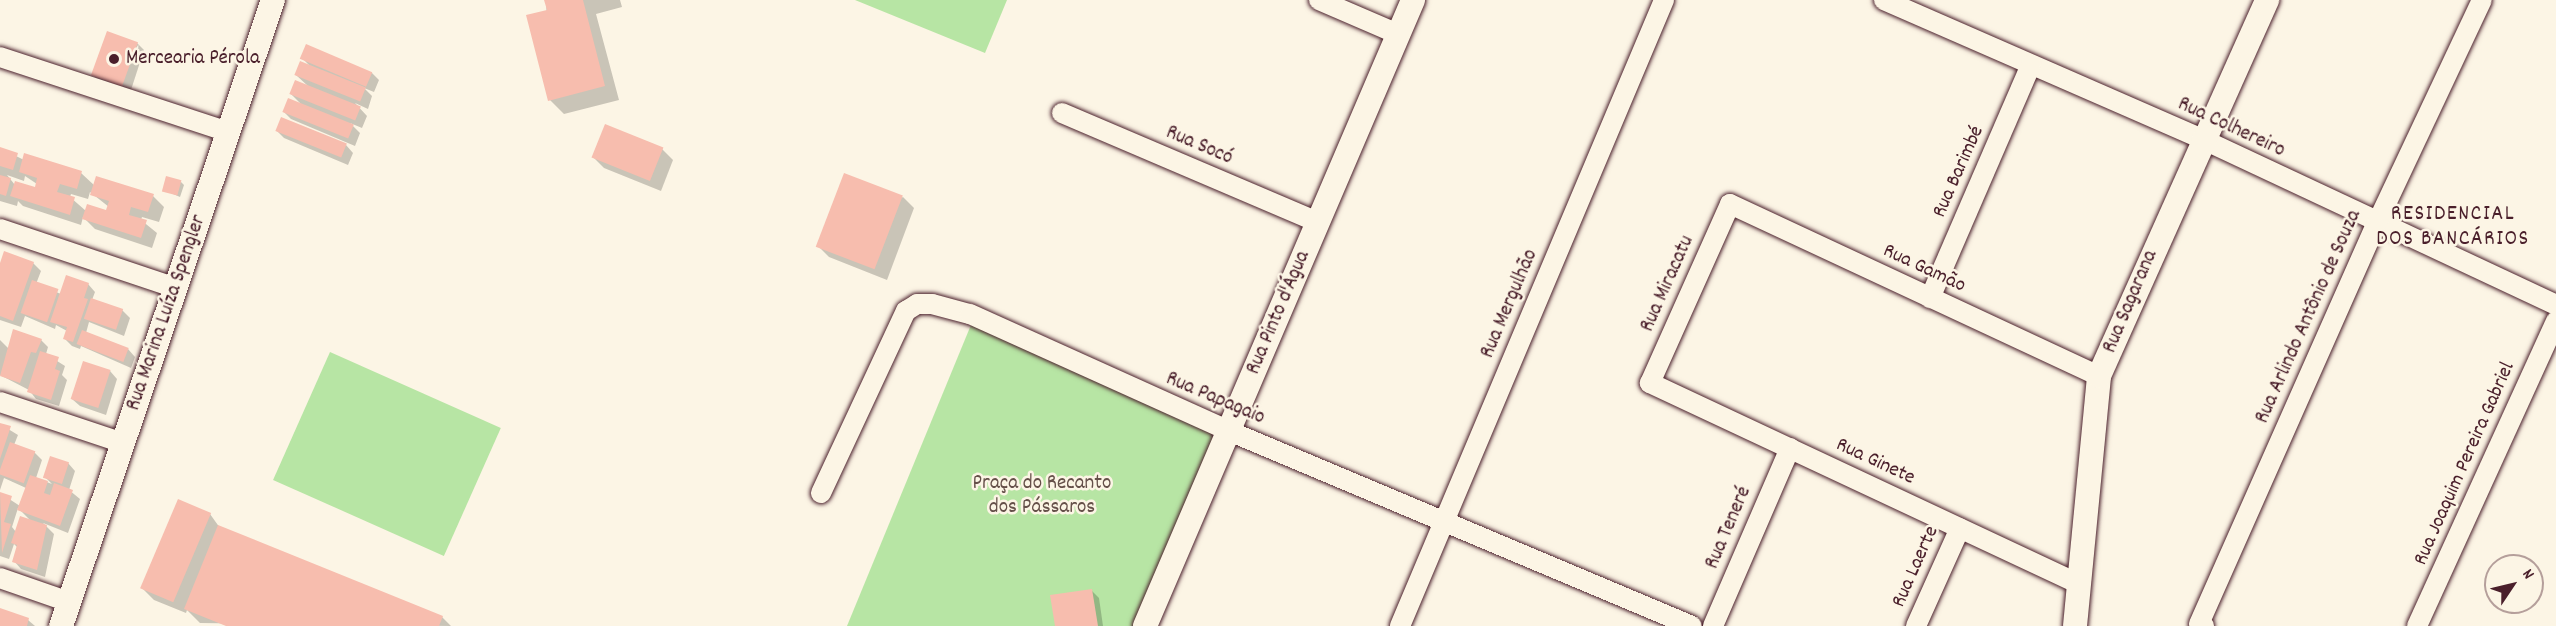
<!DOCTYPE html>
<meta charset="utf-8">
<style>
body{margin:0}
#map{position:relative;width:2556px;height:626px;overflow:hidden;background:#fcf5e5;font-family:Dekko,sans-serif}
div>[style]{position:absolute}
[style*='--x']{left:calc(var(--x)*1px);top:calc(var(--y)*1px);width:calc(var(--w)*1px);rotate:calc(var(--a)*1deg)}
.green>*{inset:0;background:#b7e5a4;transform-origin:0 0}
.shadow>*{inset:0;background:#0003}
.building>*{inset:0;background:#f7bdae;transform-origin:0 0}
.roads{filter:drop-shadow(0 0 2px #4a1f2b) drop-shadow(0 0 2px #4a1f2b)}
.minor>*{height:20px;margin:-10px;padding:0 10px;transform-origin:10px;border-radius:10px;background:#fcf5e5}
.tertiary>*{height:24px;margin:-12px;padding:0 12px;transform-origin:12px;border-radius:12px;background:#fcf5e5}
.dots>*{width:16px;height:16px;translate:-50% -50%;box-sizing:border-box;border:3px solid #fcf5e5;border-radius:50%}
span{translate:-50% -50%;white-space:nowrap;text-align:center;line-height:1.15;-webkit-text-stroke:5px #fcf5e5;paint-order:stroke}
.poi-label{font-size:21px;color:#4a1f2b}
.left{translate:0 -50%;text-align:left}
.street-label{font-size:21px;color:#4a1f2b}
.park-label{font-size:21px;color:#655049}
.neighbourhood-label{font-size:22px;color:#4a1f2b;letter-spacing:1.5px}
.north{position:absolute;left:2484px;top:554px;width:60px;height:60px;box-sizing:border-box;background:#fcf5e5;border:2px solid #b59f9b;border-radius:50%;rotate:55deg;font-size:16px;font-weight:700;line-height:24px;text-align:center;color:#4a1f2b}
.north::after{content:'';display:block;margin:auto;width:21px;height:27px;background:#4a1f2b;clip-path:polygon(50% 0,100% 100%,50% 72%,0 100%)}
</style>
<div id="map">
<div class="green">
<i style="clip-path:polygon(855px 0,1007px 0,985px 53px)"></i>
<i style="clip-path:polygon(973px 320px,1223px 434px,1138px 626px,847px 626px)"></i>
<i style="left:330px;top:352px;width:187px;height:140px;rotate:24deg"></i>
</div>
<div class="shadow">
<i style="clip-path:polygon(546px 0,620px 0,622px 7px,596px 14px,619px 100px,564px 114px,550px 100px)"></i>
<i style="clip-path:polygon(137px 43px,144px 50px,130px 93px,101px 83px,93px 75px)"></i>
<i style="clip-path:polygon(302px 58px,372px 73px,379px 80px,374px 92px,364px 88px,372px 96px,368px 109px,355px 103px,367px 116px,362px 128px,350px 123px,360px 133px,355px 146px,291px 119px,284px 112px,302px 105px,291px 94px,309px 87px,296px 75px,311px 67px)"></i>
<i style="clip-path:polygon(277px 131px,346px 145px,353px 153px,348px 165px,284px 138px)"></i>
<i style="clip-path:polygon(evenodd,0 148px,24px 160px,81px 173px,95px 186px,153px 196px,164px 207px,159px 222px,142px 217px,141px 220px,157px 233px,152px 248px,95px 229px,83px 217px,81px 225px,23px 206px,18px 201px,17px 206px,0 201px,0 148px,7px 175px,24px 181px,25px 176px,37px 184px,36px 189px,15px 185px,7px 175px,0 148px,90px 192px,109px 207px,107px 212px,86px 211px,70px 197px,71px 194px,88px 199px,90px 192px)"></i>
<i style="clip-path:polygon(662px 149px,673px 160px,661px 191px,604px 168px,593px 157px)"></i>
<i style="clip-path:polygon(180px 181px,184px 185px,180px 197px,164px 190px)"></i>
<i style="clip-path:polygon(903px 197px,914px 208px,887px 280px,829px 257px,818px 246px)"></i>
<i style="clip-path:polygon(33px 263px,41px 271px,36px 284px,61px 294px,88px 284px,95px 292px,92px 300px,122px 310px,130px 318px,124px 336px,89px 322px,86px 333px,128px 349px,135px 357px,131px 368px,81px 346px,80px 349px,72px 346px,65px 339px,67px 331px,56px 325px,55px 329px,25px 316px,21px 327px,0 320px,0 268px)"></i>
<i style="clip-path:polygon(0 340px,8px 348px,41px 340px,48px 347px,46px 354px,65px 366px,62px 375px,67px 380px,59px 406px,36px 399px,29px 390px,0 375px)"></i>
<i style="clip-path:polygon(110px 371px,117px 379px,106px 415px,80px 406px,72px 399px)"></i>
<i style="clip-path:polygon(evenodd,0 424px,18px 435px,14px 445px,34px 452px,42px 460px,36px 478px,52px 484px,45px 477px,68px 463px,75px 471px,69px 490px,80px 499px,68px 533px,43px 523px,54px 534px,45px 577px,21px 569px,14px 561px,18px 548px,14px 544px,9px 559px,0 556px,0 493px,20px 506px,26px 488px,4px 478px,0 490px,0 424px,18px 508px,31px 521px,16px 532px,12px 527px,18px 508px)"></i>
<i style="clip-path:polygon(210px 514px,220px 528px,442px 617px,451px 626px,200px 623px,187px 610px,186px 613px,154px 600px,143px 589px)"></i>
<i style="clip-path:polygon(1091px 590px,1099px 598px,1103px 626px,1056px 626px)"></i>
<i style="clip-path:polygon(0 610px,28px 620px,35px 626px,0 626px)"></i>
</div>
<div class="building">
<i style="clip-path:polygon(544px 0,583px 0,605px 86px,548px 101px,526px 15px,547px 10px)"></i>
<i style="left:107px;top:31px;width:33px;height:47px;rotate:20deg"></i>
<i style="left:306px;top:44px;width:72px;height:16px;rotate:23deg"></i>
<i style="left:300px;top:61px;width:71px;height:15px;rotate:22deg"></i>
<i style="left:295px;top:80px;width:71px;height:15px;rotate:22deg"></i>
<i style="left:288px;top:98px;width:71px;height:15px;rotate:22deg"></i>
<i style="left:281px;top:117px;width:71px;height:15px;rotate:22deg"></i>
<i style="left:605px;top:124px;width:63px;height:36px;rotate:22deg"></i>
<i style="clip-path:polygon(0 147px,18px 153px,13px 170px,0 166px)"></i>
<i style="clip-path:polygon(24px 153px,82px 171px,77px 189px,60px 184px,57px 192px,75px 197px,70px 215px,10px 196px,15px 181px,35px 187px,37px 178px,19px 172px)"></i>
<i style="left:844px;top:173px;width:63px;height:79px;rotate:21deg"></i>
<i style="clip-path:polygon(0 175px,11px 178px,6px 196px,0 194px)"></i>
<i style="clip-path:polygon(96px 176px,154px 194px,148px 212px,131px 207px,129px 215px,147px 220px,141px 238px,82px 219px,87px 204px,106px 210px,109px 201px,90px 195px)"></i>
<i style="left:166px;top:176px;width:16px;height:16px;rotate:15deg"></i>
<i style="clip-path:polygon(4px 251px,34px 262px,13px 321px,0 316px,0 263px)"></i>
<i style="clip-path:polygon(66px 275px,89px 283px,84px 298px,88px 299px,73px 342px,63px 339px,67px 327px,50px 322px)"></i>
<i style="left:32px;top:280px;width:28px;height:35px;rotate:19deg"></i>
<i style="left:91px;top:298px;width:34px;height:22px;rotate:19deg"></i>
<i style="clip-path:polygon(13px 329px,42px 339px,36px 353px,31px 352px,20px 383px,0 376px)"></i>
<i style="left:82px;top:330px;width:50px;height:15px;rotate:21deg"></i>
<i style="clip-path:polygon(40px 351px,59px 357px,55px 369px,60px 371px,51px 400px,27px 392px)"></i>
<i style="left:83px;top:361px;width:29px;height:40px;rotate:18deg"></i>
<i style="clip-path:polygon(0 423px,11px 426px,0 459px)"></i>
<i style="left:10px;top:442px;width:27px;height:34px;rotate:20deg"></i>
<i style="left:50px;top:456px;width:20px;height:23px;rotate:18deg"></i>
<i style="clip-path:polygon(30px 475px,48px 481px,44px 493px,50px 495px,54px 483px,73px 490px,60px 526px,17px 510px)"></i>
<i style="clip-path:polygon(0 492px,12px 496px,4px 522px,11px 524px,2px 553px)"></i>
<i style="left:178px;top:499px;width:36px;height:97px;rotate:23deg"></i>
<i style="clip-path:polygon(20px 516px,47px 525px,37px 570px,12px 562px,17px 545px,11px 543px)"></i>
<i style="clip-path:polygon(218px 525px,443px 616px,439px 626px,226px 626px,184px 609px)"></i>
<i style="clip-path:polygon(1092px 589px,1098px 626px,1055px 626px,1050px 595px)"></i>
<i style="clip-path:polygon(0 608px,29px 618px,27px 626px,0 626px)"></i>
</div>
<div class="roads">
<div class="minor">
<i style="--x:1319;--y:0;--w:86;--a:23.3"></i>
<i style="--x:1884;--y:0;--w:347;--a:23.6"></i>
<i style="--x:2202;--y:139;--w:391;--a:25.1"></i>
<i style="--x:0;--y:57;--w:240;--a:18.2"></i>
<i style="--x:1062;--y:113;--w:278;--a:23.1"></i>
<i style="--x:0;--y:229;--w:186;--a:18.5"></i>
<i style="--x:1930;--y:298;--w:254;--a:-66.6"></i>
<i style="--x:0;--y:402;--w:130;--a:18.4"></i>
<i style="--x:821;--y:493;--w:201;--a:-65"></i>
<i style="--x:906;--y:311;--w:13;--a:-32"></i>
<i style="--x:917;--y:304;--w:15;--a:0"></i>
<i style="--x:932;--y:304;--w:39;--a:15"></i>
<i style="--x:970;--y:314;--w:284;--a:24.3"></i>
<i style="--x:1229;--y:431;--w:502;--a:22.84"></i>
<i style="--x:0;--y:578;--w:73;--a:19.2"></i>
<i style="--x:2079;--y:584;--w:474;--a:-154.9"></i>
<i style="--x:1650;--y:383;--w:196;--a:-65.9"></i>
<i style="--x:1730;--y:204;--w:407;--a:25"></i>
<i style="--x:1400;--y:626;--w:679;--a:-67.13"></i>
<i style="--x:1713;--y:626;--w:194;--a:-66.6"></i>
<i style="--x:1916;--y:626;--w:107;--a:-65.8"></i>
<i style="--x:2204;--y:626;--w:5;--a:-158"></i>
<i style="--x:2199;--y:624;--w:439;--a:-66.1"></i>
<i style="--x:2377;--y:223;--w:246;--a:-64.8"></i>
<i style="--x:2417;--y:626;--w:335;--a:-65.5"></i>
</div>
<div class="tertiary">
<i style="--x:61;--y:626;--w:661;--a:-71.29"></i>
<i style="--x:1145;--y:626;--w:681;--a:-66.82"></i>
<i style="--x:2075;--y:626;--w:251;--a:-84.5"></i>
<i style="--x:2099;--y:376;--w:412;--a:-65.9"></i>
</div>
</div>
<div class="dots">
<i style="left:114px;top:59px;background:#4a1f2b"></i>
</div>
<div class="poi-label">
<span class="left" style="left:126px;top:59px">Mercearia Pérola</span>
</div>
<div class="street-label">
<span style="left:2231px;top:128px;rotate:25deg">Rua Colhereiro</span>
<span style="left:1199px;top:146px;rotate:23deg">Rua Socó</span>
<span style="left:1959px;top:172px;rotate:-66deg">Rua Barimbé</span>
<span style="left:1924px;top:269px;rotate:25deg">Rua Gamão</span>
<span style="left:1668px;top:284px;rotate:-66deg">Rua Miracatu</span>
<span style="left:2131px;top:302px;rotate:-67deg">Rua Sagarana</span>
<span style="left:1510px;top:304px;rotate:-67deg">Rua Mergulhão</span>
<span style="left:167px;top:313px;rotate:-71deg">Rua Marina Luíza Spengler</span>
<span style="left:1279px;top:313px;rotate:-67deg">Rua Pinto d'Água</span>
<span style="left:2309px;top:317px;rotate:-66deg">Rua Arlindo Antônio de Souza</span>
<span style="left:1215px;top:399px;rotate:23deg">Rua Papagaio</span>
<span style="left:1875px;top:462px;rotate:25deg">Rua Ginete</span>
<span style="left:2465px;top:464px;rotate:-66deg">Rua Joaquim Pereira Gabriel</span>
<span style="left:1729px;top:528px;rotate:-67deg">Rua Teneré</span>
<span style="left:1916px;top:567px;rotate:-66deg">Rua Laerte</span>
</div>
<div class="park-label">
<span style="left:1042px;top:496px">Praça do Recanto<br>dos Pássaros</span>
</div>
<div class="neighbourhood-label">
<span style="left:2453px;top:227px">RESIDENCIAL<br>DOS BANCÁRIOS</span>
</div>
<div class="north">N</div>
</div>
